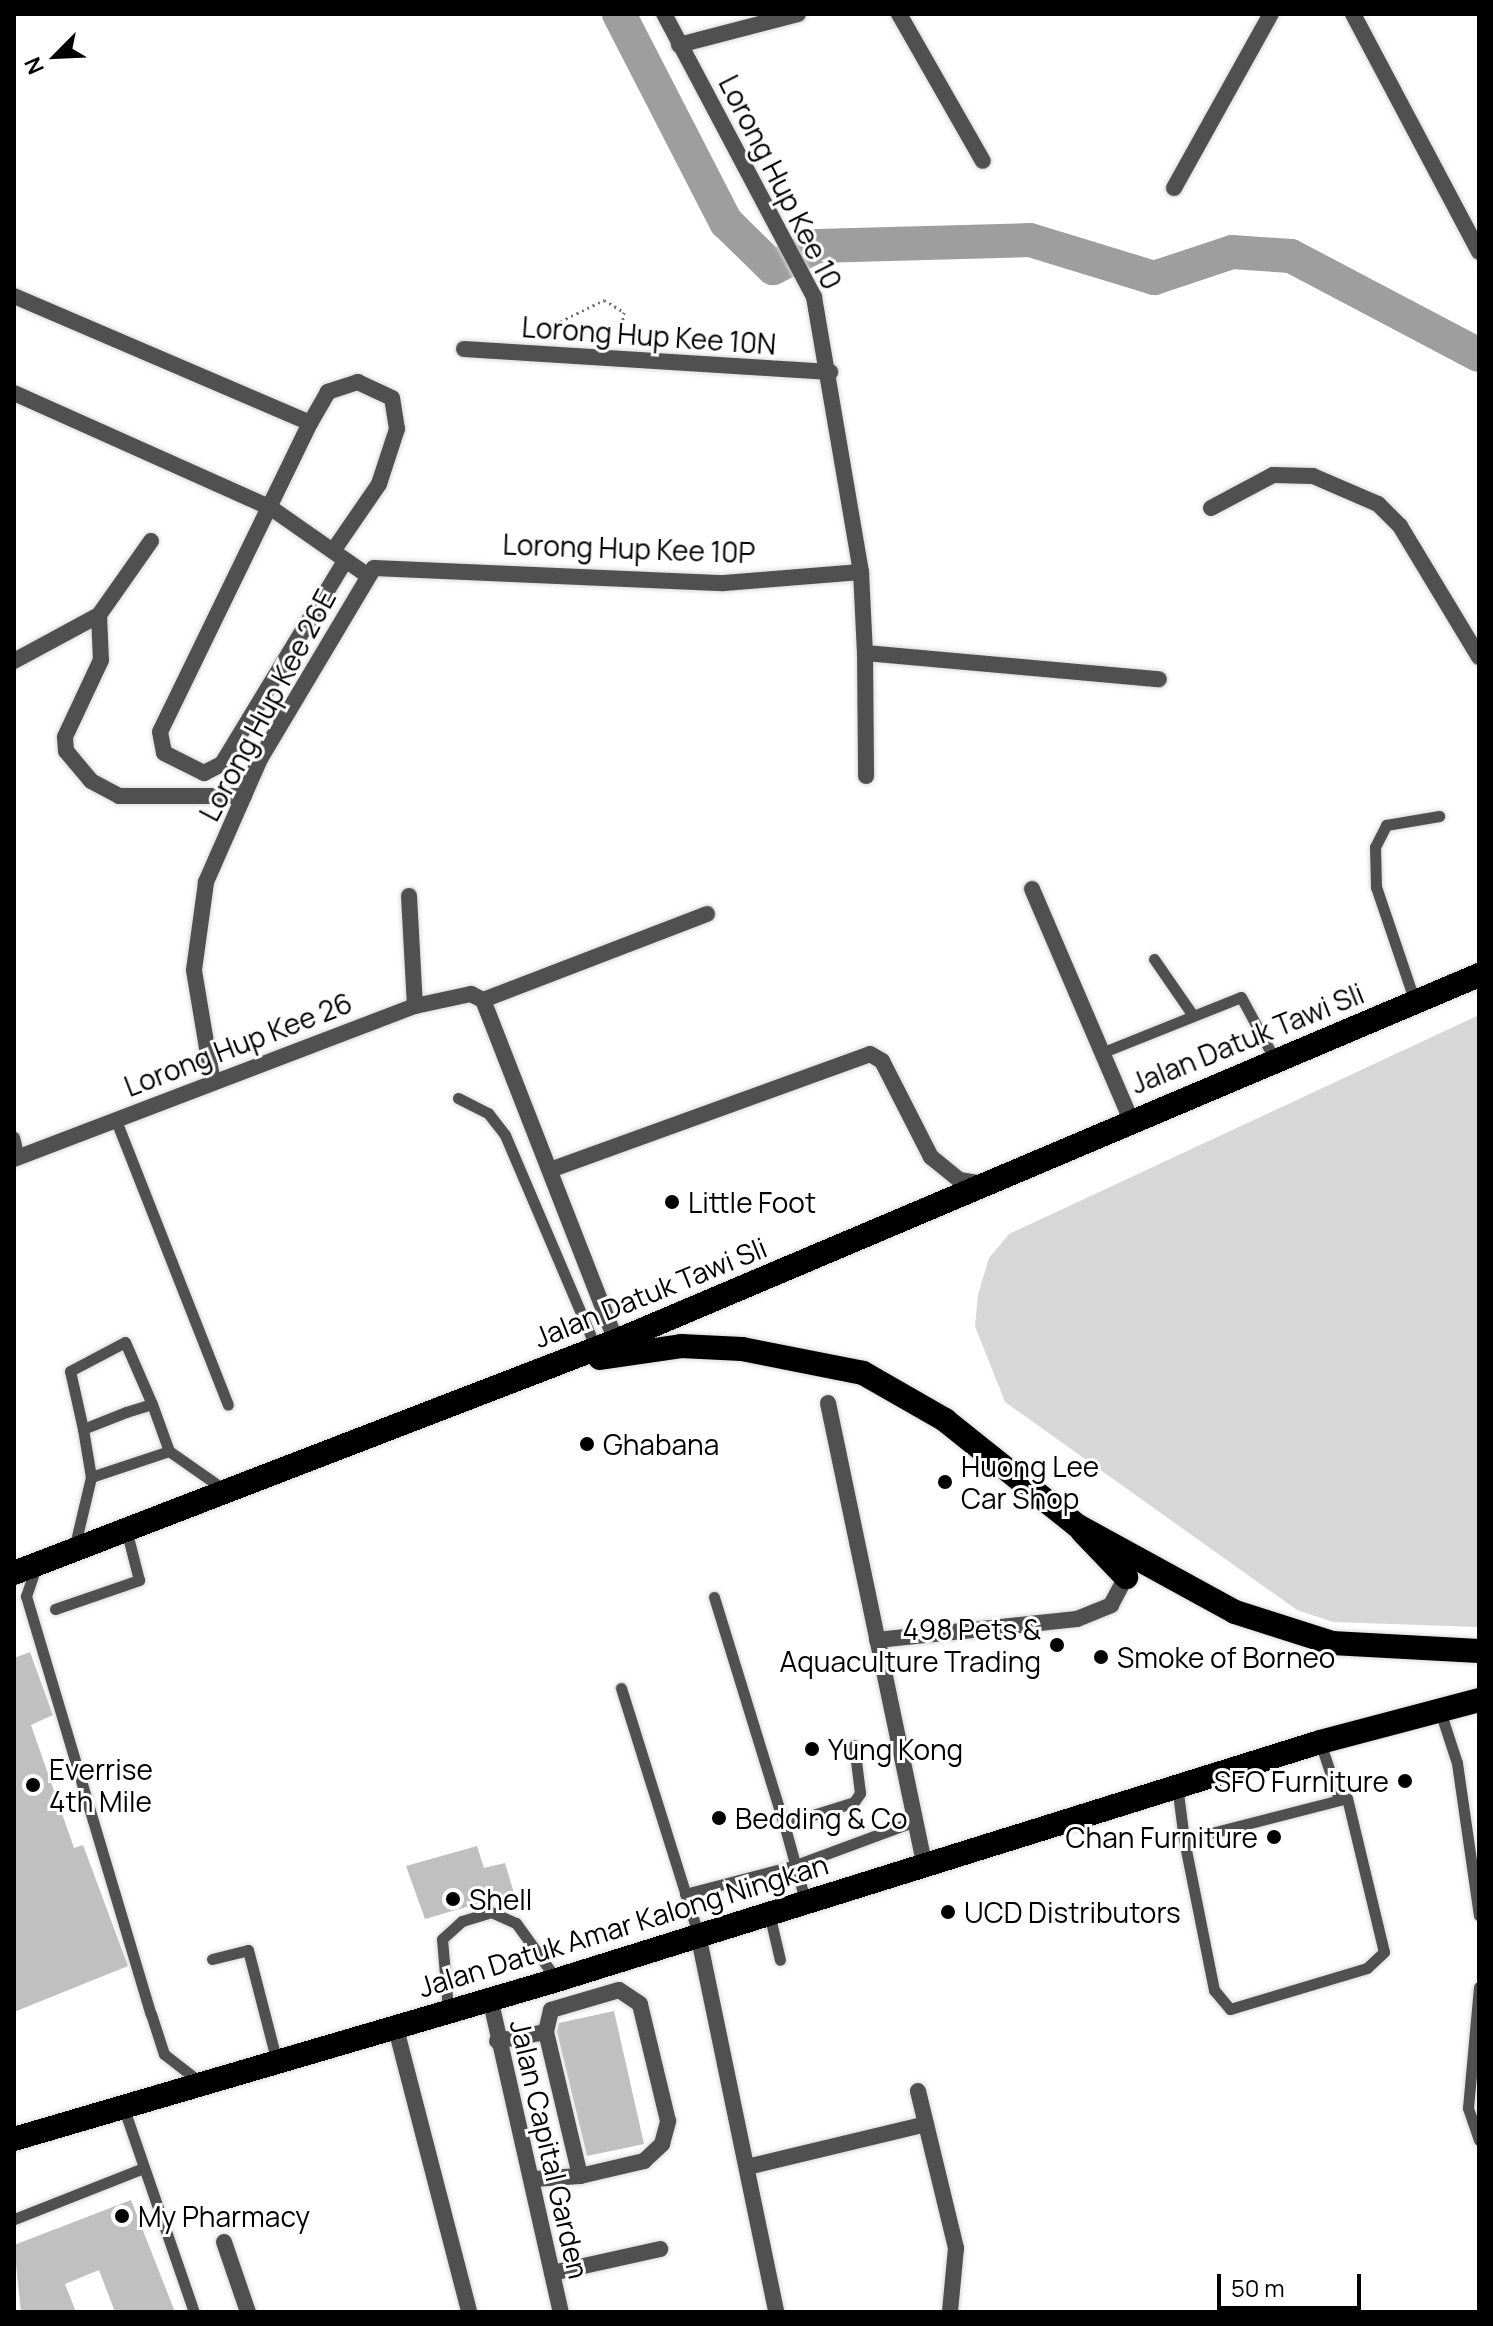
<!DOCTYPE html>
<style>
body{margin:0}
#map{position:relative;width:1493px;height:2326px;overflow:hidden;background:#fff;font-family:Manrope,sans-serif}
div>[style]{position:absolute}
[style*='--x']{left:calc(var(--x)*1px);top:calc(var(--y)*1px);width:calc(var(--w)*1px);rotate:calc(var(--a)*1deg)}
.green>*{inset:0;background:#d7d7d7}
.river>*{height:34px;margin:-17px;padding:0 17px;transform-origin:17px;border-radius:17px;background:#9e9e9e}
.building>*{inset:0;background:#c0c0c0}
.path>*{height:3px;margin-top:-1.5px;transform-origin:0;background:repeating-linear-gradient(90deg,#727272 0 2px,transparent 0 6px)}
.roads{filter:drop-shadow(0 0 2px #dbdbdb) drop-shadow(0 0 2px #dbdbdb)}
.lane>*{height:11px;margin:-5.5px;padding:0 5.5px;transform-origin:5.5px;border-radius:5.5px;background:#505050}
.street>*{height:16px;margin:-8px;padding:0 8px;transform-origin:8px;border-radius:8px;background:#505050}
.highway>*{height:24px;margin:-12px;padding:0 12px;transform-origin:12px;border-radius:12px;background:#000}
.dots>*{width:22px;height:22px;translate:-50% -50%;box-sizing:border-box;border:4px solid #fff;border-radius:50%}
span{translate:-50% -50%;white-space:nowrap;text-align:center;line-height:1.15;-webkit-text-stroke:6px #fff;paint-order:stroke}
.street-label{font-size:28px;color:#000}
.poi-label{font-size:28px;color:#000}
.left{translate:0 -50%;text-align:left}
.right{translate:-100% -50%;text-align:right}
.frame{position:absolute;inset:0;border:16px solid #000;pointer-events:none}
.north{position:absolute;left:16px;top:16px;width:80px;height:80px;-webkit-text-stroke:6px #fff;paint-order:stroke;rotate:246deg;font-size:22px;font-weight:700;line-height:32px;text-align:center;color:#000}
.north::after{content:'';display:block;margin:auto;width:28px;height:36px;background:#000;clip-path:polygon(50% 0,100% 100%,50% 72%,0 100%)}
.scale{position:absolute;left:1217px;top:2274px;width:144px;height:36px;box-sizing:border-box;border:4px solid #000;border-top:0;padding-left:10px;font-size:24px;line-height:28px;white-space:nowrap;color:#000;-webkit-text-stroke:6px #fff;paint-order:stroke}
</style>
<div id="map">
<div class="green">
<i style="clip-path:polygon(1479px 1015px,1479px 1627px,1333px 1622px,1297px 1610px,1005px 1402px,975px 1326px,978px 1295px,989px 1258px,1009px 1234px)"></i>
</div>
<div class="river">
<i style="--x:619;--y:14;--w:234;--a:62.8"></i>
<i style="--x:726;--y:222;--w:66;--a:44.4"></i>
<i style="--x:773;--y:268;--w:49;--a:-26.6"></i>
<i style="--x:817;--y:246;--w:213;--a:-1.6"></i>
<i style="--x:1030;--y:240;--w:130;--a:17"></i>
<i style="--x:1154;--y:278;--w:82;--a:-18.4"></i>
<i style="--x:1232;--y:252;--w:59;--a:3.9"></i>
<i style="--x:1291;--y:256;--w:212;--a:27.8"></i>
</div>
<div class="building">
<i style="clip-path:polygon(30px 1652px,53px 1715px,31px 1725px,74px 1848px,83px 1845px,128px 1966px,14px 2012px,14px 1658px)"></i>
<i style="clip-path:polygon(477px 1846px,484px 1868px,505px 1863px,514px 1893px,425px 1919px,406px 1866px)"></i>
<i style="clip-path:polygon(614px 2011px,644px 2144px,587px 2156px,557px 2032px,559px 2023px)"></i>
<i style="clip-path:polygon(131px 2200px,175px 2312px,115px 2312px,99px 2270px,65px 2284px,76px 2312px,21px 2312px,14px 2245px)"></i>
</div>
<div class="path">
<i style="--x:549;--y:336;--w:13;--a:-63"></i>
<i style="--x:555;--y:324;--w:55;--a:-26.1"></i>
<i style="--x:604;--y:300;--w:23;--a:31"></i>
<i style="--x:624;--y:312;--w:28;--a:98"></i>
</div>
<div class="roads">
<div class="lane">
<i style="--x:1154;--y:959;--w:67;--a:55.4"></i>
<i style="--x:1415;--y:1002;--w:121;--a:-108.7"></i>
<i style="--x:1376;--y:887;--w:40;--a:-91.4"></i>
<i style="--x:1375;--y:847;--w:25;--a:-63"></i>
<i style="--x:1386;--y:825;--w:54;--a:-9.6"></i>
<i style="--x:1106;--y:1051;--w:145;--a:-21.8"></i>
<i style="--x:1241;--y:997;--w:72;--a:61.6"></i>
<i style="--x:458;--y:1098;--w:34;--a:27"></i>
<i style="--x:488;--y:1113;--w:28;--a:52"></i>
<i style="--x:505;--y:1135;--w:232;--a:66.9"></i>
<i style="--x:115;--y:1118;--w:308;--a:68.5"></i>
<i style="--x:14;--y:1137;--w:21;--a:76"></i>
<i style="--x:83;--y:1429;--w:59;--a:-102.6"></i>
<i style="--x:70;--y:1371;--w:62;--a:-27.8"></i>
<i style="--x:125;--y:1342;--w:68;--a:66.5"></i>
<i style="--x:91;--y:1477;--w:49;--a:-99.5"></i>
<i style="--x:83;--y:1429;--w:46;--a:-21.6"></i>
<i style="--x:126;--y:1412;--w:27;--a:-17"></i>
<i style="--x:152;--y:1404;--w:50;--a:70.1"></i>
<i style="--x:74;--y:1549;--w:74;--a:-76.7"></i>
<i style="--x:91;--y:1477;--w:82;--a:-18.4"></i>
<i style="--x:169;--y:1451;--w:65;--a:34.9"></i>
<i style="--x:36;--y:1567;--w:31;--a:109"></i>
<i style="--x:26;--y:1596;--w:436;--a:73.4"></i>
<i style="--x:151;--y:2014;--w:42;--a:72"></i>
<i style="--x:164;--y:2054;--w:46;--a:37.9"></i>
<i style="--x:714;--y:1597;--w:238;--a:72.9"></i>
<i style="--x:55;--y:1609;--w:89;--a:-19"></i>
<i style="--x:139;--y:1580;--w:53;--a:-104.3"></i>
<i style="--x:621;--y:1688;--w:258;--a:72.6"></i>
<i style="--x:1440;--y:1711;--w:55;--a:71.9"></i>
<i style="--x:1457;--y:1763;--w:154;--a:81.8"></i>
<i style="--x:1320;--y:1742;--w:57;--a:71.6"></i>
<i style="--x:1177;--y:1785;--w:55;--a:82.7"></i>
<i style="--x:1184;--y:1840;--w:168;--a:-14.4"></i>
<i style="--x:1347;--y:1798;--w:158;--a:76.5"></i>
<i style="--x:1384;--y:1952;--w:23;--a:137"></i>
<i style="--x:1367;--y:1968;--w:143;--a:163.3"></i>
<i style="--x:1230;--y:2009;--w:25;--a:-130"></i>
<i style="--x:1214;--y:1990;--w:153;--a:-101.3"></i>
<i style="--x:685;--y:1894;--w:115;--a:-14.6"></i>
<i style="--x:796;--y:1865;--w:124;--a:-20.3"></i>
<i style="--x:805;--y:1900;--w:79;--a:-105.4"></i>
<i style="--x:784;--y:1824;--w:73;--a:-17.4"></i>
<i style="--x:854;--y:1802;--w:11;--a:-56"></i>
<i style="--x:860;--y:1793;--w:48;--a:-97.1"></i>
<i style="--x:769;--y:1913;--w:48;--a:76.8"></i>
<i style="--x:212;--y:1959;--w:37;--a:-14"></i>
<i style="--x:248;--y:1950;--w:116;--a:75.5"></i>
<i style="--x:1479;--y:1987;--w:121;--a:95.2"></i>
<i style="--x:1468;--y:2108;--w:34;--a:71"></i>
<i style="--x:448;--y:2009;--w:70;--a:-94.9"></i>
<i style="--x:442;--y:1939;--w:27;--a:-42"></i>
<i style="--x:462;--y:1921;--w:30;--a:-17"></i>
<i style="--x:491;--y:1912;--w:27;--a:24"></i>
<i style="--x:516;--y:1923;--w:70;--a:54.3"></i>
<i style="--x:124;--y:2109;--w:215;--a:71"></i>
<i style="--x:14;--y:2219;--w:136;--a:-21.5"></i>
</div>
<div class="street">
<i style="--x:899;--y:14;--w:169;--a:60.3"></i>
<i style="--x:1353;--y:14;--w:269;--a:62.1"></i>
<i style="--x:679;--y:45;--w:123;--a:-14.6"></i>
<i style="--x:1174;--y:188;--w:199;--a:-60.9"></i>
<i style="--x:14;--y:296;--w:322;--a:23.2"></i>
<i style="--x:464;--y:349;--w:367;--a:3.6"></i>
<i style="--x:14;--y:393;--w:282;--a:24.1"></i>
<i style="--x:271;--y:508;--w:117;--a:34.9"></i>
<i style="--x:1211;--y:508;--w:70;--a:-28"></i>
<i style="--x:1273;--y:475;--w:40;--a:1.4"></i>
<i style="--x:1313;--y:476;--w:71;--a:23.3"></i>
<i style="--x:1378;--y:504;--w:31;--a:45"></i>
<i style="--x:1400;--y:526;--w:153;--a:58.9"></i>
<i style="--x:151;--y:541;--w:90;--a:125.1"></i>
<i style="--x:99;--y:615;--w:45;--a:87.5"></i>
<i style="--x:101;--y:660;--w:85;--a:115.1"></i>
<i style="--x:65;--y:737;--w:14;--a:86"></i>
<i style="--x:66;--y:751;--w:39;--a:50"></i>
<i style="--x:91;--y:781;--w:32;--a:28"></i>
<i style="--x:119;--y:796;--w:125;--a:0"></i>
<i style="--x:333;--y:551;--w:81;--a:-55.5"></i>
<i style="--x:379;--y:484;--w:58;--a:-71.9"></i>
<i style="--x:397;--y:429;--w:31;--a:-99"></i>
<i style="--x:392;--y:398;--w:38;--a:-155"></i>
<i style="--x:358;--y:382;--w:32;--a:162"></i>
<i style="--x:328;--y:392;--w:36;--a:120"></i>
<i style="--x:310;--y:423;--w:343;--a:115.9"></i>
<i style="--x:160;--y:732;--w:21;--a:79"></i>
<i style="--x:164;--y:753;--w:45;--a:26.6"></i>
<i style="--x:204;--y:773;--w:20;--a:-27"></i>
<i style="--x:222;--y:764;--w:237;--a:-58.8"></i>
<i style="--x:861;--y:572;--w:81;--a:87.2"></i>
<i style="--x:865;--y:653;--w:295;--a:5.1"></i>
<i style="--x:865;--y:653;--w:123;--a:89.5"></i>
<i style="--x:14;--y:661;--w:97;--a:-28.4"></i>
<i style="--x:1032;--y:889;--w:249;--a:66.8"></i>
<i style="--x:409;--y:896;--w:110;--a:86.9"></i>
<i style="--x:483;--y:1000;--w:366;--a:68.7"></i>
<i style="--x:483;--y:1000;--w:240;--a:-21"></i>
<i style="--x:212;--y:1078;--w:109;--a:-99.5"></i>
<i style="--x:194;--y:970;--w:89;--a:-82.2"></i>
<i style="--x:206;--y:882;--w:134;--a:-66.3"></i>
<i style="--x:260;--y:759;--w:222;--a:-59.2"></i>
<i style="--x:374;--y:568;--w:350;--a:2.5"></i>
<i style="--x:724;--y:583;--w:137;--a:-4.6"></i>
<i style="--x:861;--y:572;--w:279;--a:-99.7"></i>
<i style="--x:814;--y:297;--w:320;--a:-117.9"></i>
<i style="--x:14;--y:1159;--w:429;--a:-20.9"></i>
<i style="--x:415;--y:1006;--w:57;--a:-12.1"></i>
<i style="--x:471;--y:994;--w:13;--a:27"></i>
<i style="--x:550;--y:1170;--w:340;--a:-19.9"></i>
<i style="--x:870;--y:1054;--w:14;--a:30"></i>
<i style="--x:882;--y:1061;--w:108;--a:63"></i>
<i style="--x:931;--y:1157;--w:36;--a:39"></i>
<i style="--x:959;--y:1180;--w:24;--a:9"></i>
<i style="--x:828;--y:1403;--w:471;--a:78.2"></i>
<i style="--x:877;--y:1640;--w:201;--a:-6"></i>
<i style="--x:1077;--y:1619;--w:37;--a:-22"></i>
<i style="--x:1111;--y:1605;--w:32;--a:-62"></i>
<i style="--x:698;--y:1934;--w:386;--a:78.3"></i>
<i style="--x:490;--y:1998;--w:322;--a:77.3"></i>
<i style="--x:395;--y:2025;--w:296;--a:75.5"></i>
<i style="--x:497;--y:2041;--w:50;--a:-10.4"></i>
<i style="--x:918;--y:2091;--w:162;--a:76.4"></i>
<i style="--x:956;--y:2248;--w:64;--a:95.4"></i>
<i style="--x:747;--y:2167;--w:184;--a:-13.5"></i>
<i style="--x:533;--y:2179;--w:47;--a:-3.7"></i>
<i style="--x:580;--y:2176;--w:66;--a:-13.2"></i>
<i style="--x:644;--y:2161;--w:25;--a:-43"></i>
<i style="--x:662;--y:2144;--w:24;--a:-75"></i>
<i style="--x:668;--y:2121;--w:120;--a:-103.5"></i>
<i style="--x:640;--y:2004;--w:25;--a:-146"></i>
<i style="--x:619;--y:1990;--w:71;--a:163.6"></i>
<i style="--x:551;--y:2010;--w:23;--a:103"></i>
<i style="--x:546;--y:2032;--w:148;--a:76.7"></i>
<i style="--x:224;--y:2242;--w:74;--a:71.1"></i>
<i style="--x:552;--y:2273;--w:111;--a:-12.5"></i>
</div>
<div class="highway">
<i style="--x:600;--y:1358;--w:82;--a:-8.4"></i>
<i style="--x:681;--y:1346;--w:61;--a:2.8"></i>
<i style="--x:742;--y:1349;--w:123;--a:11.2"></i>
<i style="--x:863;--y:1373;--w:95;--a:29.8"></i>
<i style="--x:945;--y:1420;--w:170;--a:38.6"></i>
<i style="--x:1078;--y:1526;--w:179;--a:28.7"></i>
<i style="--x:1235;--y:1612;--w:102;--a:17.7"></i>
<i style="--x:1332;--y:1643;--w:147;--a:3.1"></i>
<i style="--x:1082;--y:1531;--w:64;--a:46.3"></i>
<i style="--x:14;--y:1573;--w:645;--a:-21.08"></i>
<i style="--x:616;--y:1341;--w:937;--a:-22.98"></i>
<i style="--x:14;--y:2139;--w:566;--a:-16.32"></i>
<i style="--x:557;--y:1980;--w:799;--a:-17.32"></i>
<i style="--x:1320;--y:1742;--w:164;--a:-14.8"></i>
</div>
</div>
<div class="dots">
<i style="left:672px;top:1202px;background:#000"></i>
<i style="left:587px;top:1444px;background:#000"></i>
<i style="left:945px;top:1482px;background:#000"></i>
<i style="left:1057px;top:1645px;background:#000"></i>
<i style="left:1101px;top:1657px;background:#000"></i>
<i style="left:812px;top:1749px;background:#000"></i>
<i style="left:1405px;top:1781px;background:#000"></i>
<i style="left:33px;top:1785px;background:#000"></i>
<i style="left:719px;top:1818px;background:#000"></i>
<i style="left:1274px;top:1837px;background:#000"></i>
<i style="left:453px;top:1899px;background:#000"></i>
<i style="left:948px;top:1912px;background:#000"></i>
<i style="left:122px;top:2216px;background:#000"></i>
</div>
<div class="street-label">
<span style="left:781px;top:182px;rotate:63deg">Lorong Hup Kee 10</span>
<span style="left:649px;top:335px;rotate:4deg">Lorong Hup Kee 10N</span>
<span style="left:629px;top:548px;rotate:2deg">Lorong Hup Kee 10P</span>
<span style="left:267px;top:705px;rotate:-62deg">Lorong Hup Kee 26E</span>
<span style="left:1247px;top:1038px;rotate:-22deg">Jalan Datuk Tawi Sli</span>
<span style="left:238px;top:1044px;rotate:-21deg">Lorong Hup Kee 26</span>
<span style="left:650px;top:1292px;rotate:-22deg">Jalan Datuk Tawi Sli</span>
<span style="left:623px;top:1925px;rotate:-17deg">Jalan Datuk Amar Kalong Ningkan</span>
<span style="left:550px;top:2149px;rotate:77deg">Jalan Capital Garden</span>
</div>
<div class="poi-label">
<span class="left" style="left:688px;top:1202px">Little Foot</span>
<span class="left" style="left:603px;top:1444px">Ghabana</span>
<span class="left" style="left:961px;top:1482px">Huong Lee<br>Car Shop</span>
<span class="right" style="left:1041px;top:1645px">498 Pets &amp;<br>Aquaculture Trading</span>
<span class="left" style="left:1117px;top:1657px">Smoke of Borneo</span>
<span class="left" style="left:828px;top:1749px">Yung Kong</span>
<span class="left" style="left:49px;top:1785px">Everrise<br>4th Mile</span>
<span class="right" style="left:1389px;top:1781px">SFO Furniture</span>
<span class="left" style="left:735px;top:1818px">Bedding &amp; Co</span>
<span class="right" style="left:1258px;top:1837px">Chan Furniture</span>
<span class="left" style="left:469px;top:1899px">Shell</span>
<span class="left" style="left:964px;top:1912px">UCD Distributors</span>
<span class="left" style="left:138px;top:2216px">My Pharmacy</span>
</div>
<div class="frame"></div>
<div class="north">N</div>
<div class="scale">50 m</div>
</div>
